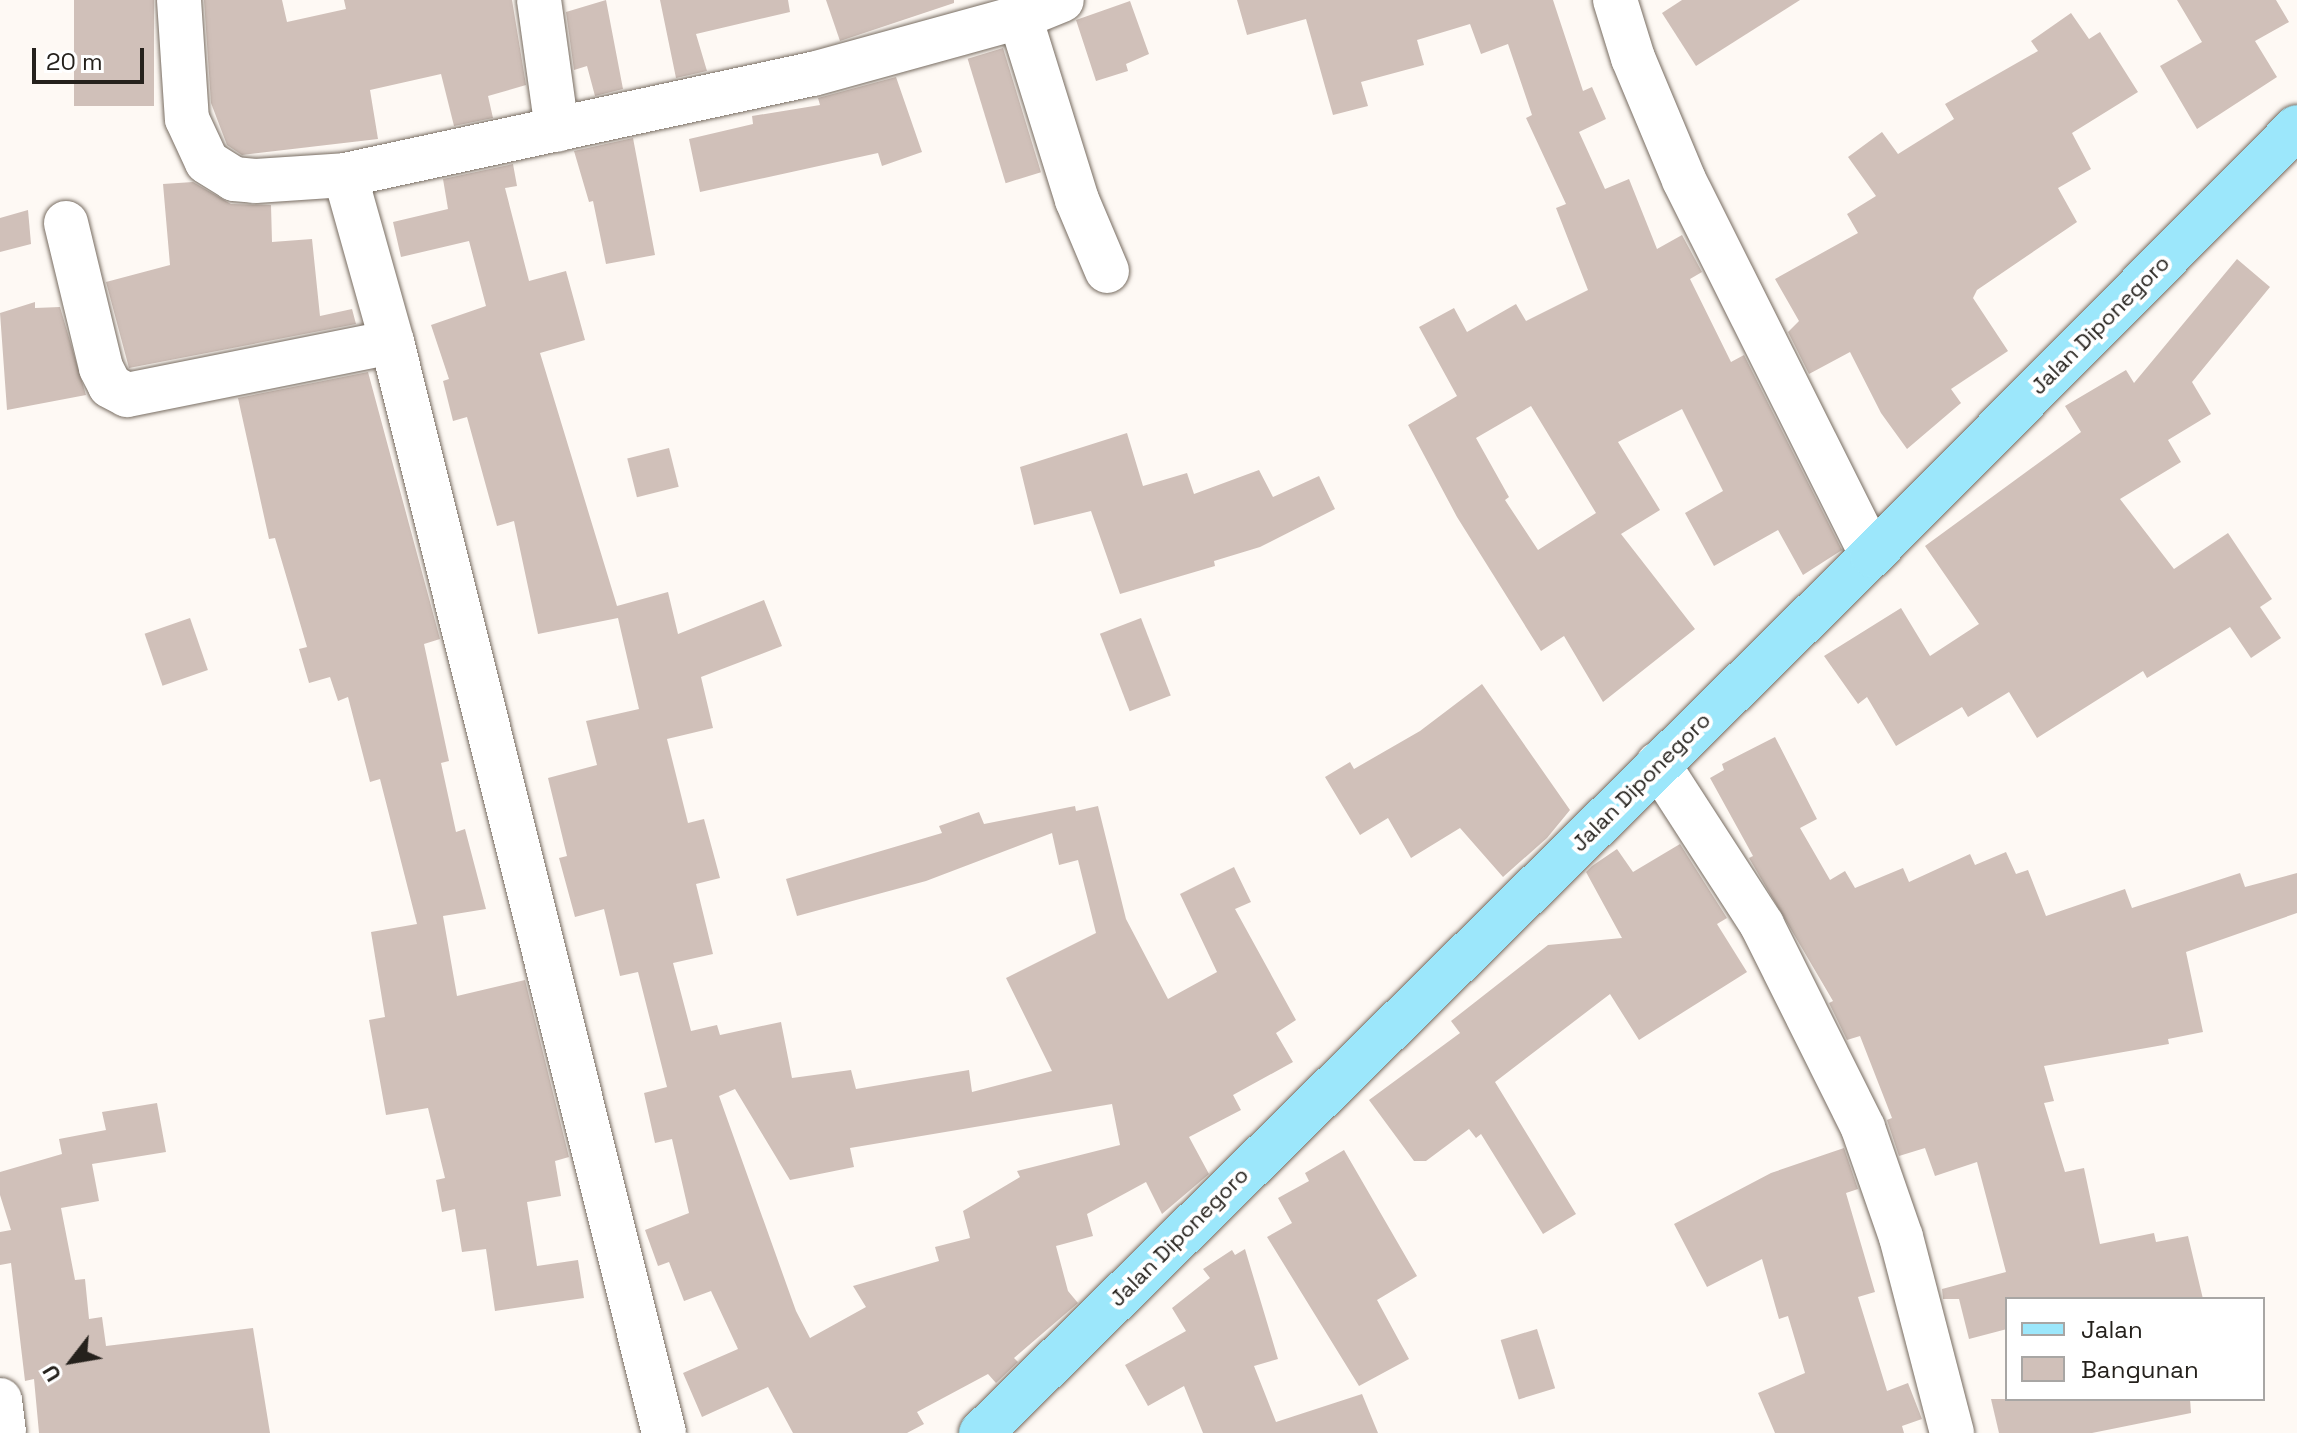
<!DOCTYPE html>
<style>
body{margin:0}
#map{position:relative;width:2297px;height:1433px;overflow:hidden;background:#fef9f4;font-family:"Space Grotesk",sans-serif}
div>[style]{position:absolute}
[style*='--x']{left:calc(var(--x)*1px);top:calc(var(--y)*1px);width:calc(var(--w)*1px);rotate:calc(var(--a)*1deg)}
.building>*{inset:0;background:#d0c0b9;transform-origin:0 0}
.roads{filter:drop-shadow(0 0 2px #776c61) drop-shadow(0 0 2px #776c61)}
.minor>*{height:44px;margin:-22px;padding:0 22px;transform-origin:22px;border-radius:22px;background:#fff}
.major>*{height:44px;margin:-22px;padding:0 22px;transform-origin:22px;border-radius:22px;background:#9ce7fb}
span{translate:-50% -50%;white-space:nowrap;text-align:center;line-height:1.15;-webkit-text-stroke:8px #fff;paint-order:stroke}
.street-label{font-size:22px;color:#25211c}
.legend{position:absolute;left:2005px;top:1297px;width:260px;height:104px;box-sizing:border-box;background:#fff;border:2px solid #a8a6a4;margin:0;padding:10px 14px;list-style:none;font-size:24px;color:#25211c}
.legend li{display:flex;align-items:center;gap:16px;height:40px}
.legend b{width:40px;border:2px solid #a8a6a4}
.north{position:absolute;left:32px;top:1321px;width:80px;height:80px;-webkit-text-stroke:6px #fff;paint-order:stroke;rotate:239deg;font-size:22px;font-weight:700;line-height:32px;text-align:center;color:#25211c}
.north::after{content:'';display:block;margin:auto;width:28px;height:36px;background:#25211c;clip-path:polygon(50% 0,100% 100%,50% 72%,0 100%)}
.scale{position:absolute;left:32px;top:48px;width:112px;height:36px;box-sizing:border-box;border:4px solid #25211c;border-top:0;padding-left:10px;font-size:24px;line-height:28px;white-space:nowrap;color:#25211c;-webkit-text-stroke:6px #fff;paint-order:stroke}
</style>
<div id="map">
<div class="building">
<i style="left:74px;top:0;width:80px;height:106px"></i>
<i style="clip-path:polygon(204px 0,282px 0,287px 22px,346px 9px,344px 0,512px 0,526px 85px,488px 96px,493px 118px,454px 126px,441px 74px,370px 90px,378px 139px,242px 155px,227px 145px,211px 103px)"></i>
<i style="clip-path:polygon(606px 0,623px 89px,595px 96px,587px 66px,574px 70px,566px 12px)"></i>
<i style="clip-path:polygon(660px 0,788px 0,790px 12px,696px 34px,707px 71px,676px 78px)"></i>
<i style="clip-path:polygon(826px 0,954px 0,954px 3px,840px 41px)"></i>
<i style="clip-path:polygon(evenodd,1237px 0,1553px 0,1583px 91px,1592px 87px,1606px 119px,1579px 132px,1605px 189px,1629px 179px,1657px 249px,1682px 235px,1702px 272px,1690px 279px,1731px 362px,1744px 355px,1842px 550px,1803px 575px,1778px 530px,1714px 566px,1685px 513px,1723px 491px,1682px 409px,1618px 442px,1660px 510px,1621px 534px,1695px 629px,1603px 702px,1564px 636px,1541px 651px,1457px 517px,1408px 425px,1457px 396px,1419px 327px,1454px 308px,1467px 332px,1516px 304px,1526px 321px,1588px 290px,1556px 208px,1566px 204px,1526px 118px,1532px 115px,1508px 44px,1481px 54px,1470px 24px,1417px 40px,1424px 65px,1361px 82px,1368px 106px,1333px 115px,1306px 19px,1247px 35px,1237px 0,1531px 406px,1596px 513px,1538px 550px,1505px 500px,1509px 497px,1476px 438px,1531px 406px)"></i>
<i style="clip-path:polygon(1682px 0,1800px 0,1696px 66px,1662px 13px)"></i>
<i style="clip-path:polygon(2177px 0,2276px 0,2289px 22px,2255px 41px,2277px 77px,2197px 129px,2160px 66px,2202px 42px)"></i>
<i style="clip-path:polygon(1130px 1px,1149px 54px,1126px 64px,1128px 71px,1096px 81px,1076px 20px)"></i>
<i style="clip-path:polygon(2071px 13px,2089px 39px,2100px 32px,2138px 92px,2072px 133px,2091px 169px,2058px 188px,2077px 222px,1977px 290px,1973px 298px,2008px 351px,1951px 389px,1961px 403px,1907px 449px,1881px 413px,1850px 352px,1809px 374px,1788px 332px,1799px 321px,1775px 279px,1858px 233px,1847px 214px,1876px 196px,1848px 157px,1882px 132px,1898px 154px,1954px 119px,1945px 104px,2038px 51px,2031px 41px)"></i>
<i style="left:1003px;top:48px;width:130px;height:37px;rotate:73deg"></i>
<i style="clip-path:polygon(896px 77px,922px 152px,882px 166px,878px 153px,700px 192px,689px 139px,753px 124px,752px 116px,820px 105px,818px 98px)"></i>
<i style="clip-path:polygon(633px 138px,655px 255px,606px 264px,593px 201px,589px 202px,574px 151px)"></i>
<i style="clip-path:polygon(evenodd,513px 164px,517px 186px,505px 188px,529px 281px,566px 271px,585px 340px,540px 353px,617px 606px,668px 592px,678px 634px,764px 600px,782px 646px,701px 677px,713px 728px,667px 739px,688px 823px,704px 819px,720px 878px,696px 884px,713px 954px,673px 963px,691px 1031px,717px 1025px,720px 1035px,781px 1022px,792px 1078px,851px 1070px,856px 1089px,969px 1070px,972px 1092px,1052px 1071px,1006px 978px,1096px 933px,1078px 860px,1059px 865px,1052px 833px,926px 881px,797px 916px,786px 879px,942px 833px,939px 826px,979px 812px,984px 824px,1075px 806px,1076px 811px,1098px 806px,1126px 919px,1168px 999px,1217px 972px,1180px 894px,1234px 867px,1251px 902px,1235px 909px,1296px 1020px,1276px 1033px,1293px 1062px,1233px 1095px,1241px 1110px,1189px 1137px,1209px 1174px,1162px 1214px,1146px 1182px,1087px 1214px,1093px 1236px,1056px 1246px,1068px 1291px,1078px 1303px,1014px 1358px,1018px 1362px,996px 1383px,988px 1374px,917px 1412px,924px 1424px,907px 1433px,793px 1433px,768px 1387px,702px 1417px,683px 1373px,738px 1349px,711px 1291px,684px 1301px,669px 1262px,658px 1266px,645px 1230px,689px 1213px,672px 1139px,655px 1143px,644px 1093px,667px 1087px,638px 972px,620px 976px,604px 909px,575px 917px,559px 858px,567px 856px,548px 778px,597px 765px,586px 721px,639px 709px,618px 618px,538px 634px,514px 521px,497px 526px,467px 417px,453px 421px,443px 381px,449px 379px,431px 325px,486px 306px,469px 241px,401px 257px,393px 222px,448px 209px,443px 179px,513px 164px,735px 1089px,790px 1180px,854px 1167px,850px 1148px,1112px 1104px,1120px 1145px,1017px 1171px,1020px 1177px,963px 1211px,970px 1238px,935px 1247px,939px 1261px,853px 1286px,866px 1307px,810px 1338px,796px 1311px,719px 1096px,735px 1089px)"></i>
<i style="clip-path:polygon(193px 182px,231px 204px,271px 205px,272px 242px,312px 239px,320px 316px,352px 309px,356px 324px,129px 368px,106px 282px,170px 265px,163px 184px)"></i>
<i style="clip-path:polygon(28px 210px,31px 244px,0 252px,0 218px)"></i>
<i style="clip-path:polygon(2237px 259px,2270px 287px,2192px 382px,2211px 414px,2168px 440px,2181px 462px,2120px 499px,2174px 569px,2228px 533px,2272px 599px,2260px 607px,2281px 638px,2251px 658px,2230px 627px,2147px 678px,2143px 671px,2037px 738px,2009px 692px,1968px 717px,1962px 707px,1896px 746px,1867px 697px,1858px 704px,1824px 656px,1901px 608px,1930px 656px,1979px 624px,1925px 546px,2081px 432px,2065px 406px,2126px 370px,2134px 383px)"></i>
<i style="clip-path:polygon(35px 302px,35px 308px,60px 307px,86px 395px,7px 410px,0 313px)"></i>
<i style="clip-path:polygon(368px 372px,440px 639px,424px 644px,449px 761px,441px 763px,456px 832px,465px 829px,486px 909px,443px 916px,457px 996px,525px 980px,569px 1157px,555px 1161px,561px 1196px,527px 1202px,537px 1266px,578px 1260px,584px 1298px,495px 1311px,486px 1249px,462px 1252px,455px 1209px,442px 1212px,436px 1180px,445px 1178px,428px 1108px,386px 1115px,369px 1020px,385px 1017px,371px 932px,417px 924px,380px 779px,370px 782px,348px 697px,338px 701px,330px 677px,309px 683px,299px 649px,307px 647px,275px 538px,269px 539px,238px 398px)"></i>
<i style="clip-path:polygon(1127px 433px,1143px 486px,1187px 473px,1194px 494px,1259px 470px,1273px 497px,1319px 476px,1335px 509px,1260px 547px,1214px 561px,1215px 566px,1120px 594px,1091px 511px,1034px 525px,1020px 467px)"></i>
<i style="left:669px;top:448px;width:40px;height:43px;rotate:76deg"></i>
<i style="left:190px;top:618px;width:55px;height:48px;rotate:71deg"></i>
<i style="left:1141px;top:618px;width:83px;height:44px;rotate:69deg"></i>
<i style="clip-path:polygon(1482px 684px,1570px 810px,1547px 838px,1503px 877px,1460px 828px,1411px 858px,1388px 818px,1360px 835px,1325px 777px,1350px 762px,1354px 769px,1420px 731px)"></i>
<i style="clip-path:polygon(1775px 737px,1817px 819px,1800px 828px,1830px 880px,1845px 871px,1855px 888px,1903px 868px,1909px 882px,1970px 854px,1975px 865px,2006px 852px,2016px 874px,2028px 870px,2046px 916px,2125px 889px,2132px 908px,2240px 873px,2245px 887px,2297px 873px,2297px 913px,2186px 952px,2203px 1032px,2168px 1039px,2169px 1044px,2044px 1066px,2054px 1101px,2044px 1103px,2065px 1172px,2084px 1168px,2100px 1244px,2154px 1233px,2156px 1242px,2188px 1236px,2203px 1299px,2007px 1299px,2007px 1329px,1969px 1339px,1959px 1299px,1943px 1299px,1942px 1289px,2006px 1272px,1977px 1162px,1935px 1176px,1925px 1148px,1899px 1156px,1887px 1120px,1892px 1118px,1860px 1036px,1847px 1040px,1829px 1003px,1833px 1001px,1749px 858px,1753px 856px,1710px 778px,1724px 770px,1722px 764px)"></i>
<i style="clip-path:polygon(1680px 844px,1727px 918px,1717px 924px,1747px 972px,1639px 1040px,1610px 994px,1495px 1082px,1576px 1214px,1543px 1234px,1481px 1134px,1476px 1138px,1469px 1129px,1426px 1161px,1414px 1161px,1369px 1100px,1460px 1033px,1451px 1021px,1548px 945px,1622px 938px,1586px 872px,1592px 866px,1617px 849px,1633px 872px)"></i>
<i style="clip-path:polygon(157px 1103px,166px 1152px,92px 1164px,99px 1201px,61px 1208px,75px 1280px,85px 1279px,89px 1319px,102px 1317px,106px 1346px,253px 1328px,270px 1433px,39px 1433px,34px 1379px,25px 1381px,11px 1263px,0 1265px,0 1232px,11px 1230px,0 1195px,0 1172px,62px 1154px,59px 1139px,106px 1130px,102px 1112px)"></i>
<i style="clip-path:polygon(1844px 1148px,1858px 1189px,1846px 1193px,1875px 1292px,1858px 1297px,1887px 1391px,1908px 1383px,1922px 1419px,1902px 1426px,1904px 1433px,1775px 1433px,1758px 1393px,1805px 1373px,1788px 1316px,1779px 1319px,1762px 1259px,1707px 1287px,1674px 1224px,1771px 1173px)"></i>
<i style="clip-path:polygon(1344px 1150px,1417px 1276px,1377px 1300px,1409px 1359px,1359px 1386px,1267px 1237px,1292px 1223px,1278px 1198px,1309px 1181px,1305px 1173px)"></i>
<i style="clip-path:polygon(1245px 1249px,1278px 1359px,1254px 1366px,1276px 1422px,1362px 1394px,1378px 1433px,1203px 1433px,1184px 1386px,1148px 1406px,1125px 1365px,1186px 1331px,1172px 1308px,1210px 1278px,1203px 1269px,1232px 1250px,1235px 1255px)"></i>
<i style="left:1537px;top:1329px;width:62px;height:38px;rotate:73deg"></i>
<i style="clip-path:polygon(1991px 1399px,2190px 1399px,2191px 1413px,2092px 1433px,1999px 1433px)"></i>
</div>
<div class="roads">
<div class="minor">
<i style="--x:179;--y:0;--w:119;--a:86.2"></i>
<i style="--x:187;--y:119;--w:47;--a:65.1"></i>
<i style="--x:207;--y:162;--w:32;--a:32"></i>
<i style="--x:234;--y:179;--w:21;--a:5"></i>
<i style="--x:255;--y:181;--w:90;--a:-3.8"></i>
<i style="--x:539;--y:0;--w:131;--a:82.1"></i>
<i style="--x:1615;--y:0;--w:61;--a:72.8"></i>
<i style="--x:1633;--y:58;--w:132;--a:67.3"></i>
<i style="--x:1684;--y:180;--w:419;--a:63.4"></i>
<i style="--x:1020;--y:17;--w:192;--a:72.7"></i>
<i style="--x:1077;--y:200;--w:77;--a:67.1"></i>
<i style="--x:66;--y:223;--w:149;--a:76.4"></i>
<i style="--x:101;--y:368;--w:20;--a:63"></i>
<i style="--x:110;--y:386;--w:19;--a:28"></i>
<i style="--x:127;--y:395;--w:270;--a:-11.3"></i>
<i style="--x:1658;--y:764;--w:192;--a:57.1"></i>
<i style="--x:1762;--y:925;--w:227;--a:63.5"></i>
<i style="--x:1863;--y:1128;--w:115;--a:70.8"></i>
<i style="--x:1901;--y:1237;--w:203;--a:75.4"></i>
<i style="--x:0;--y:1400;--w:33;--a:83"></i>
<i style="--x:664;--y:1433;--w:1124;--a:-104"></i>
<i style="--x:392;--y:342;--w:173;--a:-105.7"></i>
<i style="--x:345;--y:175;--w:479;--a:-12.2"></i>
<i style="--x:813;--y:74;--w:215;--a:-15.4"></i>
<i style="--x:1020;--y:17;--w:45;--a:-22"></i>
</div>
<div class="major">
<i style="--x:981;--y:1433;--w:1251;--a:-44.58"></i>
<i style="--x:1872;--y:555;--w:603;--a:-45.2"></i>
</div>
</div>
<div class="street-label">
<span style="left:2100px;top:325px;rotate:-45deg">Jalan Diponegoro</span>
<span style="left:1641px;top:782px;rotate:-45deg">Jalan Diponegoro</span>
<span style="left:1179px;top:1237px;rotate:-45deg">Jalan Diponegoro</span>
</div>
<ul class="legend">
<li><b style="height:10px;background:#9ce7fb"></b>Jalan</li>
<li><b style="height:22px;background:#d0c0b9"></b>Bangunan</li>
</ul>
<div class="north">U</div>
<div class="scale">20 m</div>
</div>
